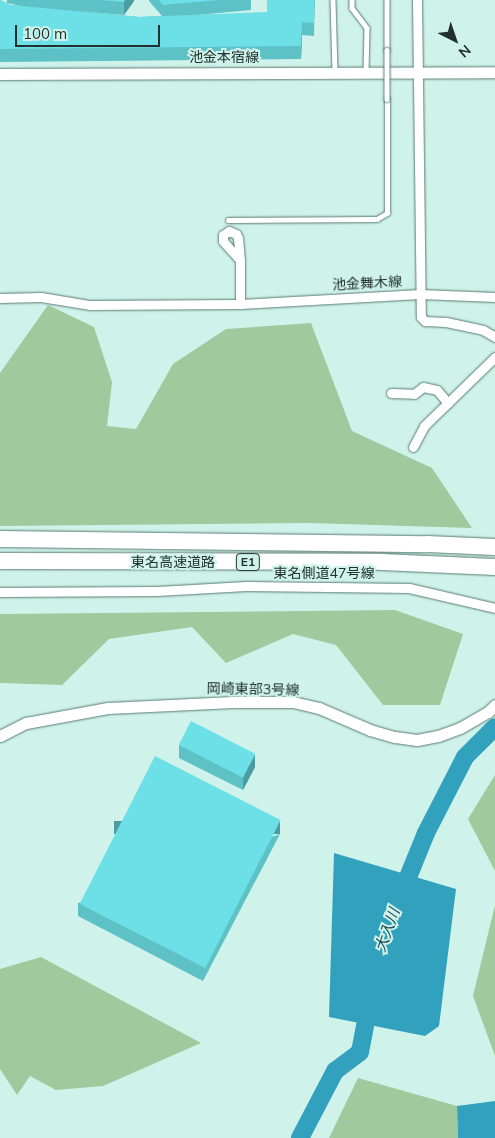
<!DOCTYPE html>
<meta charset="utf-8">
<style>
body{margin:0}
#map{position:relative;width:495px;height:1138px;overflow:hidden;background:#cff3eb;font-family:Mulish,"Noto Sans JP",sans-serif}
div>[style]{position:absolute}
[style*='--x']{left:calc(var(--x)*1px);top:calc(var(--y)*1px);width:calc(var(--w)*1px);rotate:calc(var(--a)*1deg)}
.green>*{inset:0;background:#a0c99d}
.water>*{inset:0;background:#31a1bd}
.river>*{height:18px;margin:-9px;padding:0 9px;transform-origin:9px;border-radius:9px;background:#31a1bd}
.roads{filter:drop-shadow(0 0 1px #597a73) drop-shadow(0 0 1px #597a73)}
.service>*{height:4.5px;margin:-2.25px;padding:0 2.25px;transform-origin:2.25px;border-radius:2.25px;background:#fff}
.minor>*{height:9px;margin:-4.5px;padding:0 4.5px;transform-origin:4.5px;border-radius:4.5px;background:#fff}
.tertiary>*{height:11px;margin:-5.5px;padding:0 5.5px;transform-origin:5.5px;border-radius:5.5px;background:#fff}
.motorway>*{height:16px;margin:-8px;padding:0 8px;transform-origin:8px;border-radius:8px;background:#fff}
.bridges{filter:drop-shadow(0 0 1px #597a73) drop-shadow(0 0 1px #597a73)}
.service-bridge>*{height:4.5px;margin:-2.25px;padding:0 2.25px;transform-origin:2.25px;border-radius:2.25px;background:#fff}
.wall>*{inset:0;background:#5dc1c6}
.shaded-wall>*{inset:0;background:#4c9da1;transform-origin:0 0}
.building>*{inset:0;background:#6ce0e6;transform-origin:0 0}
span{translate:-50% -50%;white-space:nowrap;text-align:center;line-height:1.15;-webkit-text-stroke:4px #cff3eb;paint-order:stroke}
.shield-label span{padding:1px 4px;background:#cff3eb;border:1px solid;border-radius:4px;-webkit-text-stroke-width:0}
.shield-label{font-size:12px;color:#22302d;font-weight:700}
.street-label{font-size:14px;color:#22302d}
.water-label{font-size:15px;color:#1e4d59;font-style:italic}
.north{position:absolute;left:430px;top:15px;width:50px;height:50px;-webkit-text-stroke:4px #cff3eb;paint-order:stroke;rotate:139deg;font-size:14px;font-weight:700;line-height:20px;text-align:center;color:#22302d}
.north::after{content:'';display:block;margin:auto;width:18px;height:22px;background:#22302d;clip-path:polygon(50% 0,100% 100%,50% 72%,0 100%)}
.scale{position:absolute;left:15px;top:25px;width:145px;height:22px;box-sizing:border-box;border:2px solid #22302d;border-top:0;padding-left:6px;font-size:15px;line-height:18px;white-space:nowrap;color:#22302d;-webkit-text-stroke:4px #cff3eb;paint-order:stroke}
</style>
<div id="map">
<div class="green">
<i style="clip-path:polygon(48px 305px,94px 327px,112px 382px,107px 426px,136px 429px,173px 364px,226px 329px,311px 323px,352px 431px,432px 468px,472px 528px,310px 523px,0 526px,0 373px)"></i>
<i style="clip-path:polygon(395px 610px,463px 634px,440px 705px,383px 705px,336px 645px,293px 634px,226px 663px,192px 627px,109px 639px,62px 685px,0 683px,0 614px)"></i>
<i style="clip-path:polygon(495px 775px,495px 871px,468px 819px)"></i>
<i style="clip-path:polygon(495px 905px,495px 1056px,473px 996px)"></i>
<i style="clip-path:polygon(41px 957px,201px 1043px,103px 1086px,56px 1090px,30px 1076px,17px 1095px,0 1069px,0 969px)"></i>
<i style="clip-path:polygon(358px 1078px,457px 1106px,458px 1138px,329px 1138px)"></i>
</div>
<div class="water">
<i style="clip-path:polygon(334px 853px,456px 889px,439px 1026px,425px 1036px,329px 1017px)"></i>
<i style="clip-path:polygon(495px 1101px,495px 1138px,458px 1138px,457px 1106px)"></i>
</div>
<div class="river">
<i style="--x:400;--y:897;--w:69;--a:-67.9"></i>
<i style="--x:426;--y:833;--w:85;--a:-62.8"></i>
<i style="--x:465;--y:757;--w:42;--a:-45"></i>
<i style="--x:300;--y:1138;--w:76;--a:-62.4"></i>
<i style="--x:335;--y:1071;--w:31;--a:-37"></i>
<i style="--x:360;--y:1052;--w:53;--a:-79.1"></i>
</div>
<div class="roads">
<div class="service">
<i style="--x:333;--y:0;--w:71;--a:88.4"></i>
<i style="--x:352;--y:0;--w:8;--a:90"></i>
<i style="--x:352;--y:8;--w:25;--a:53"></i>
<i style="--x:367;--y:28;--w:43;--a:91.3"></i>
<i style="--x:387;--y:0;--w:50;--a:90"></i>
<i style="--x:228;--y:220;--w:149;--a:-0.4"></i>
<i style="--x:377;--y:219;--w:12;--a:-31"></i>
<i style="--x:387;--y:213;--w:114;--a:-90"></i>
</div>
<div class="minor">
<i style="--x:417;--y:0;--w:317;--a:89.3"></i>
<i style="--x:421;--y:317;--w:6;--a:45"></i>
<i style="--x:425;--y:321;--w:21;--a:3"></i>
<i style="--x:446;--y:322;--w:38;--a:12"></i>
<i style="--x:483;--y:330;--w:14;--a:30"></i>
<i style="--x:229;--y:231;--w:8;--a:23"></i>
<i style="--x:236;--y:234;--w:4;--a:63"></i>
<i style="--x:238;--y:238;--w:22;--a:85"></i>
<i style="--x:240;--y:260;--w:25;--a:-132"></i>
<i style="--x:223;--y:241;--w:6;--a:-90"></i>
<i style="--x:223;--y:235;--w:7;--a:-34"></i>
<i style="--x:0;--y:298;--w:41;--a:-1.4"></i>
<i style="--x:41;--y:297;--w:50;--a:9.3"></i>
<i style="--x:90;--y:305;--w:150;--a:-0.4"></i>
<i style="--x:240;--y:304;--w:180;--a:-3.2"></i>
<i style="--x:420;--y:294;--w:75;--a:2.3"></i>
<i style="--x:240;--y:304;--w:44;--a:-90"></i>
<i style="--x:391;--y:393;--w:23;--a:2"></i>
<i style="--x:414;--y:394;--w:11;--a:-38"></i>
<i style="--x:423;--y:387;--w:14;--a:12"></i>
<i style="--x:437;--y:390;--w:17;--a:50"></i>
<i style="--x:413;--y:447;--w:24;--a:-62"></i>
<i style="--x:424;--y:426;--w:99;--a:-44.2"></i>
<i style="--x:0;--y:592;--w:157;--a:-0.4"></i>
<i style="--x:157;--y:591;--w:89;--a:-3.2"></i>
<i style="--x:246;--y:586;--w:163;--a:0.7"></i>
<i style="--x:409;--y:588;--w:88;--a:13.1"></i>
</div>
<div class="tertiary">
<i style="--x:0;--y:74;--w:495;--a:-0.2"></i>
<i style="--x:0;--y:736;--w:29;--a:-27"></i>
<i style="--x:26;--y:723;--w:83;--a:-10.4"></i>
<i style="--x:108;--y:708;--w:125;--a:-2.7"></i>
<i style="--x:233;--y:702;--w:60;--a:0"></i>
<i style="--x:293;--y:702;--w:27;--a:13"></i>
<i style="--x:319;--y:708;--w:56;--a:23.3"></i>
<i style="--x:370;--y:730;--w:26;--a:16"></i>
<i style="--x:395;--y:737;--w:22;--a:8"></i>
<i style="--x:417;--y:740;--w:21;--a:-11"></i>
<i style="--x:438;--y:736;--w:23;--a:-20"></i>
<i style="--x:460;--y:728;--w:32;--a:-30"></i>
<i style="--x:488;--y:712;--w:10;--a:-45"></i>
</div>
<div class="motorway">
<i style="--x:0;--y:539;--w:427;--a:0.7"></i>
<i style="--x:427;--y:544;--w:68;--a:2.5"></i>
<i style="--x:0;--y:561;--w:382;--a:0.1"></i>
<i style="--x:382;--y:562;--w:113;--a:2.5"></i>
</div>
</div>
<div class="bridges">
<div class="service-bridge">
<i style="--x:387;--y:50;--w:49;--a:90"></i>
</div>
</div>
<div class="wall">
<i style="clip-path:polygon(0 0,11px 5px,21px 6px,7px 3px,7px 0,134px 0,134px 1px,124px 15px,76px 11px,139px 17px,162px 16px,149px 1px,149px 0,251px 0,251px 10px,197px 15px,267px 13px,315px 0,314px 36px,302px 35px,301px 59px,0 62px)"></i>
<i style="clip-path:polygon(179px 745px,255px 767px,243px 790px,179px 758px)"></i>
<i style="clip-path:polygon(280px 834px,203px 981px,78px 916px,78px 903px)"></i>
</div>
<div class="shaded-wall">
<i style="clip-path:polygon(125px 0,134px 0,134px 1px,124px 15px,124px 2px)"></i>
<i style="clip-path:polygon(302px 22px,302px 35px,301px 59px,301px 46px)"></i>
<i style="clip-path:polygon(255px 754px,255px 767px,243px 790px,243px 777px)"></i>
<i style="left:280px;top:821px;width:13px;height:166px;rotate:90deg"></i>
</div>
<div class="building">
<i style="clip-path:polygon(0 0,11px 5px,139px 17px,267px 12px,267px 0,314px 0,314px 23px,302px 22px,301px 46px,0 49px)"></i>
<i style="clip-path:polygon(99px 0,125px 0,124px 2px)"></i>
<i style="clip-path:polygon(159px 0,219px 0,163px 5px)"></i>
<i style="left:191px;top:721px;width:72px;height:27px;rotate:27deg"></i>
<i style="left:155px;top:756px;width:141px;height:166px;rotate:27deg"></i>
</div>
<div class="shield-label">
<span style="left:248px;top:562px">E1</span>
</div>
<div class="street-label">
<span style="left:224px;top:57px">池金本宿線</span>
<span style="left:367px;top:283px;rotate:-3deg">池金舞木線</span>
<span style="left:173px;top:562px">東名高速道路</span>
<span style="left:324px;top:573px">東名側道47号線</span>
<span style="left:253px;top:689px;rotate:1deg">岡崎東部3号線</span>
</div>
<div class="water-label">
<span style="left:387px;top:930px;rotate:-70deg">大入川</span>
</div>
<div class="north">N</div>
<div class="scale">100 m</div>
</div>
